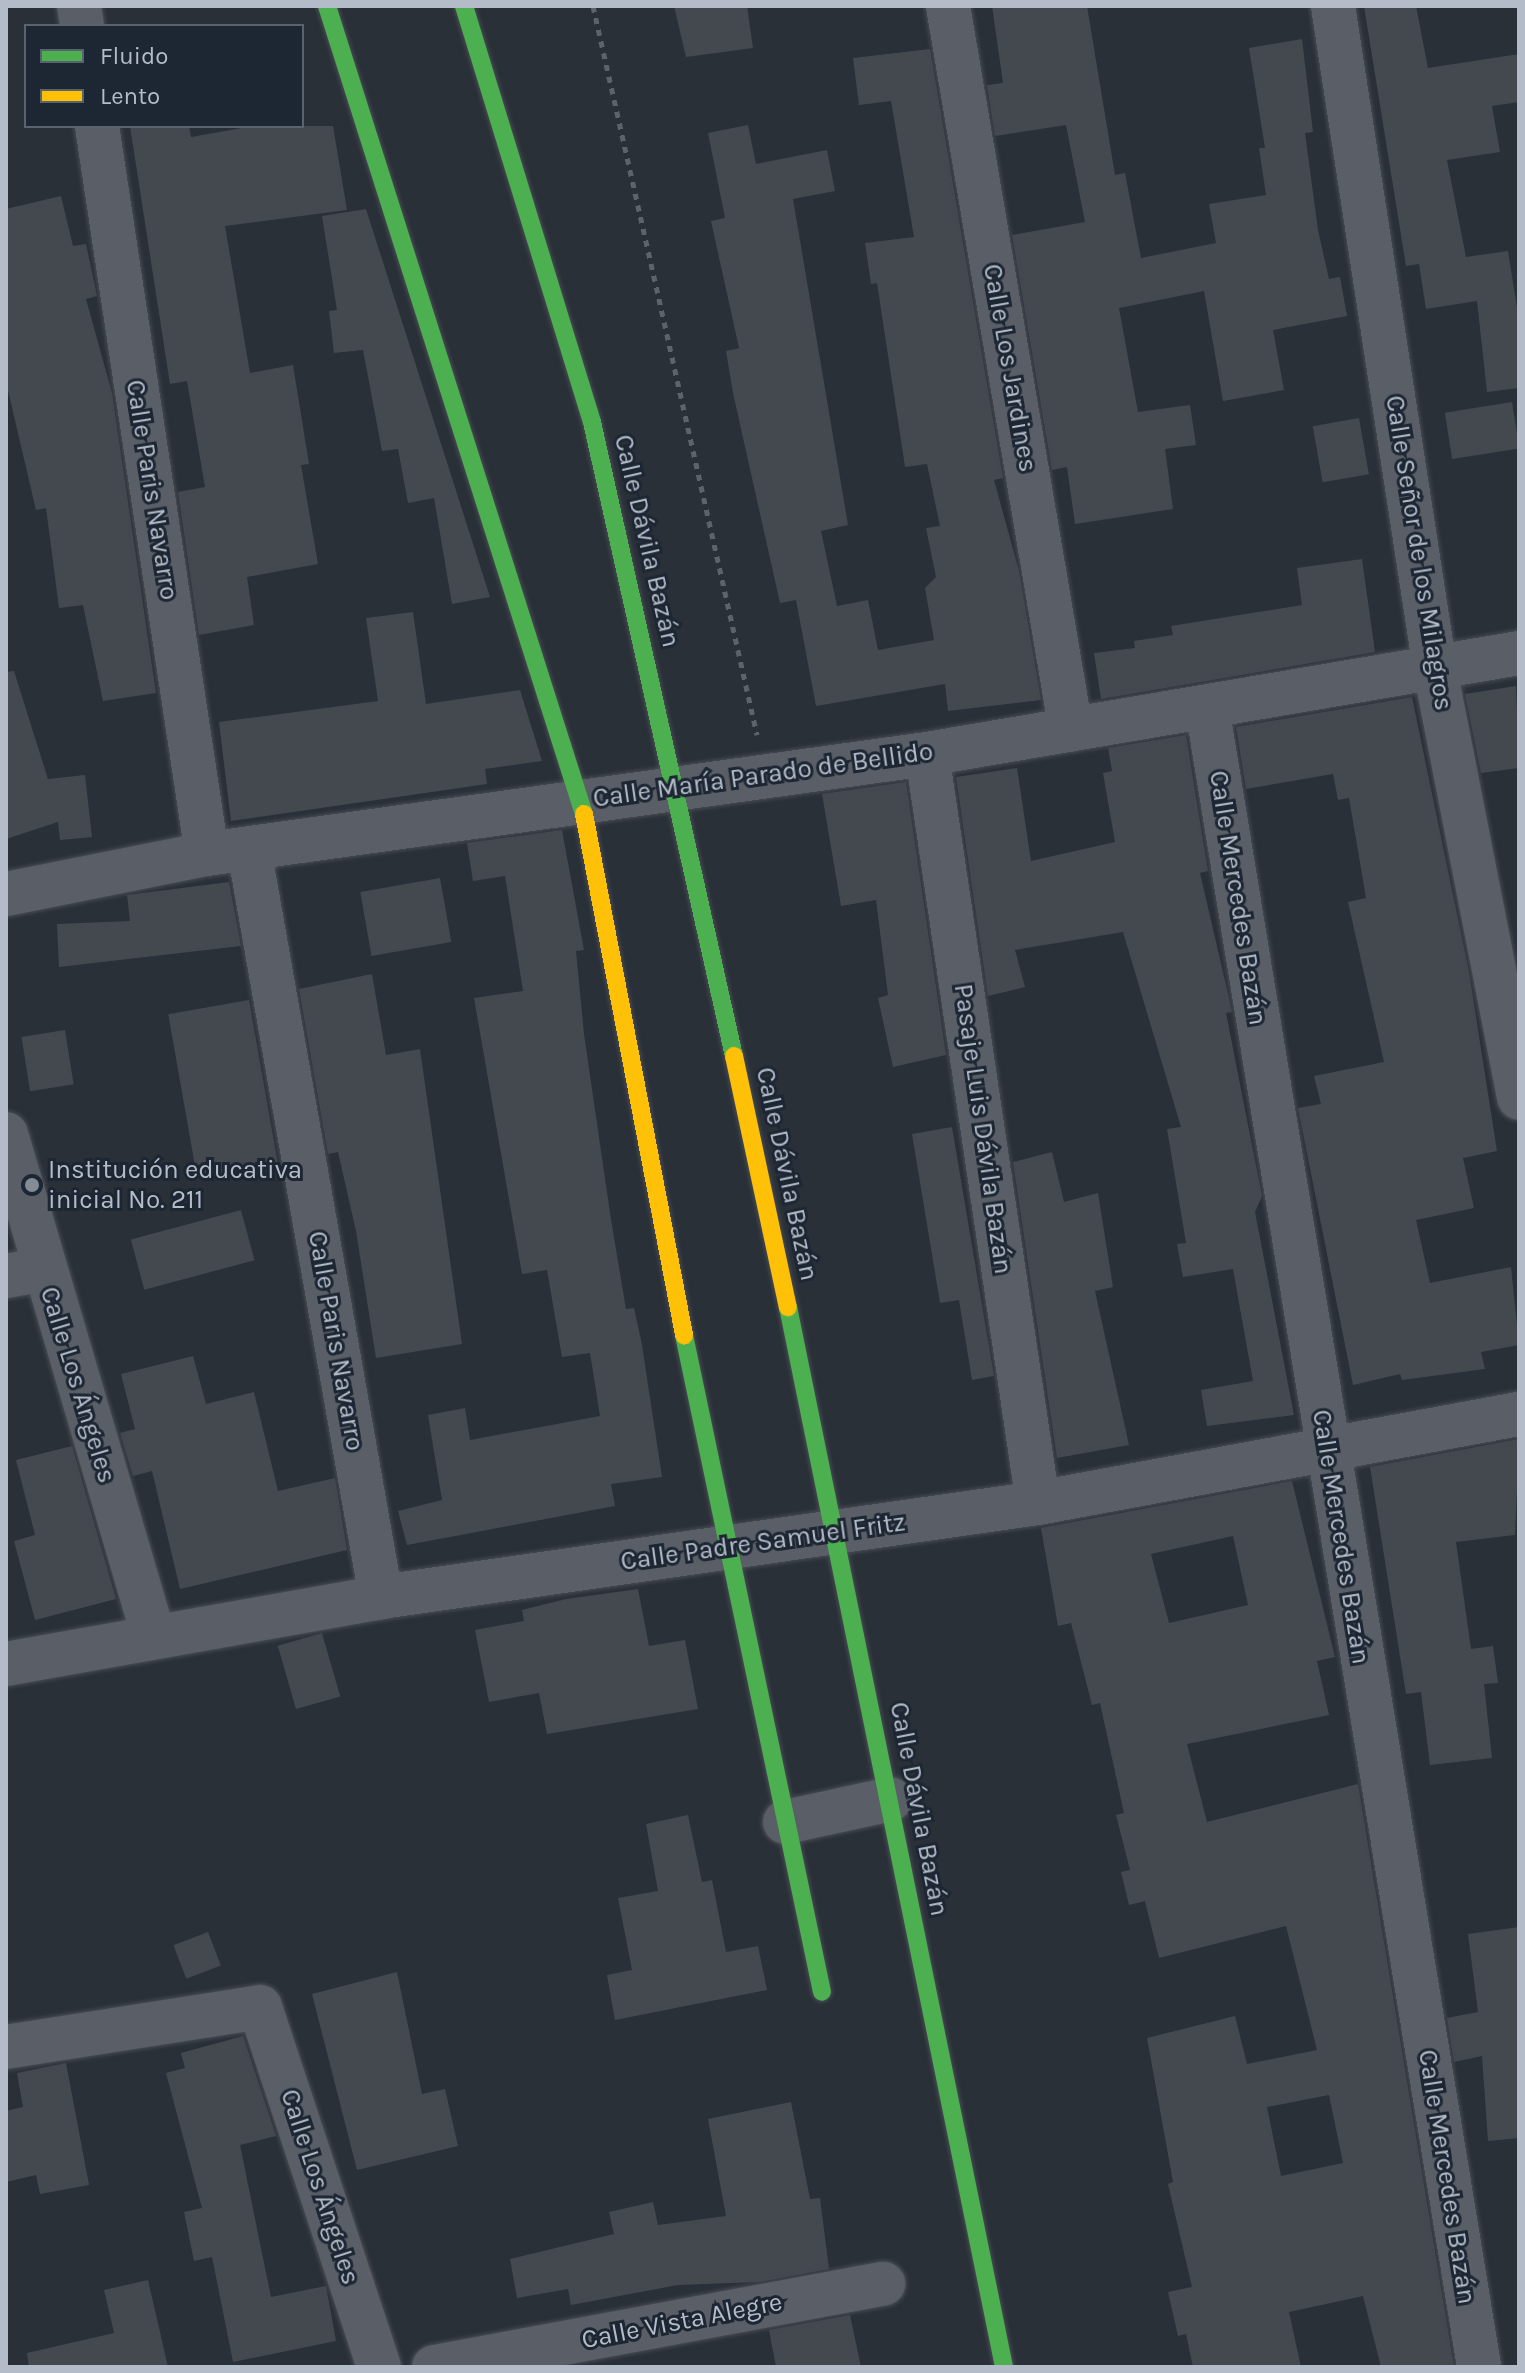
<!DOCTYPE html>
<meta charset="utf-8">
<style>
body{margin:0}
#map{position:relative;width:1525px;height:2373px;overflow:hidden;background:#2a3038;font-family:Karla,sans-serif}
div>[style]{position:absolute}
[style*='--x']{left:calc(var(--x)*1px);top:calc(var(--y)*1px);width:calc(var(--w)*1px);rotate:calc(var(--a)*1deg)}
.building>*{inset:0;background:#444950;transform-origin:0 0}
.path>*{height:5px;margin-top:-2.5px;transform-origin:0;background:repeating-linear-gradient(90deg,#5d636a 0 6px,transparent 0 12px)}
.roads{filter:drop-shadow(0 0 2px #484c53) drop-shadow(0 0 2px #484c53)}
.street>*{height:44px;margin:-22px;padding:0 22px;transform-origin:22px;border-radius:22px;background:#5a5e66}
.fast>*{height:18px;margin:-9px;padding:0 9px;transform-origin:9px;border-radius:9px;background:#4caf50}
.slow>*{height:18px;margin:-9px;padding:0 9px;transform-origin:9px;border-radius:9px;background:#ffc107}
.dots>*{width:22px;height:22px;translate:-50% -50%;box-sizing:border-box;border:4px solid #1d2633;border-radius:50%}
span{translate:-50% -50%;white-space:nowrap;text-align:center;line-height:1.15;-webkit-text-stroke:6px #1d2633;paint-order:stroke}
.street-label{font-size:26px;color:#b4bcc9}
.poi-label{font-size:26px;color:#b4bcc9}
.left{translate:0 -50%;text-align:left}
.frame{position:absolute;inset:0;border:8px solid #b4bcc9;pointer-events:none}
.legend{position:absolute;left:24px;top:24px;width:280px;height:104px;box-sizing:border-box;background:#1d2633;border:2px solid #59626f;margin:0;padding:10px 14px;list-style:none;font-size:24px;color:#b4bcc9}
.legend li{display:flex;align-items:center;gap:16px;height:40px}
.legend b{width:40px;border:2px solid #59626f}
</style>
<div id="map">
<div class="building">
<i style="clip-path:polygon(674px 6px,747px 6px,753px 48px,686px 57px)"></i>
<i style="clip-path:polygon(992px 6px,1087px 6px,1115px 175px,1125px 173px,1141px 258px,1216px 243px,1209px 204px,1266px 195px,1259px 148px,1265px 148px,1249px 48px,1302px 39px,1313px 132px,1305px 133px,1318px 230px,1329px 279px,1340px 277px,1347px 316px,1273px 330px,1284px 390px,1223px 401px,1204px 291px,1119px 308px,1138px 412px,1190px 405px,1196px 445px,1165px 449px,1173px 509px,1075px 524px,1067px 467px,1052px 470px,1012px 235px,1085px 222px,1066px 125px,995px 136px,987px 85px,1003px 83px)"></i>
<i style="clip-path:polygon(1364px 6px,1416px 6px,1428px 68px,1519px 54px,1519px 102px,1492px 106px,1500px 152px,1447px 160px,1466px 257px,1508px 251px,1519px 320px,1519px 388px,1487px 392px,1477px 301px,1426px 309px,1419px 264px,1406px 266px)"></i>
<i style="clip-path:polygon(930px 49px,1003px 478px,994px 480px,1019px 571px,1041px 700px,948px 711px,945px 684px,816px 706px,796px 600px,780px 603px,733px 393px,726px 351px,739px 348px,711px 221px,725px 218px,708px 133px,748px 125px,756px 164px,827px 150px,835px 191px,793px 199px,848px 525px,821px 531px,837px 606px,868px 600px,878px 650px,934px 640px,925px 588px,936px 577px,926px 528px,940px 526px,927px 464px,905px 467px,877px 283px,871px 284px,865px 243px,914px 237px,891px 101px,859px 105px,853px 58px)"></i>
<i style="clip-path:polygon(130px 126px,189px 126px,191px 137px,253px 126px,333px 126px,347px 210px,225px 226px,250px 373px,293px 365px,309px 464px,301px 465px,318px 564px,247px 577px,254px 625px,199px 635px,178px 492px,205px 487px,187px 381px,170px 384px)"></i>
<i style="clip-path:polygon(61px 196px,73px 246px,86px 244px,97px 296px,86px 299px,112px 393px,156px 693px,103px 701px,83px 605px,59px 608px,46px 508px,36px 510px,6px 382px,6px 209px)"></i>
<i style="clip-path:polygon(366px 209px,490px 597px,452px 604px,434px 498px,408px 503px,398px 449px,382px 451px,363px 350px,334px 353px,329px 311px,337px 310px,322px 216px)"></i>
<i style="left:1512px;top:402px;width:47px;height:68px;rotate:81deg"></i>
<i style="left:1359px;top:418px;width:57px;height:47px;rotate:80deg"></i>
<i style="clip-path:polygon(1362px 559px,1375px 652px,1101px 699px,1094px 653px,1135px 648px,1134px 641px,1173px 635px,1171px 626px,1302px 605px,1297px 568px)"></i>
<i style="clip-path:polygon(413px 612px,426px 704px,520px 690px,542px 761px,485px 769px,487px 784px,231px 821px,219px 722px,378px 701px,366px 618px)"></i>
<i style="clip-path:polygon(14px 671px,48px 779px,85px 775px,92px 837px,60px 840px,58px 822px,6px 839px,6px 672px)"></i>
<i style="clip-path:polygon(1516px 686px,1519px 768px,1481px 773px,1465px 694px)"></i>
<i style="clip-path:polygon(1412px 697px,1469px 972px,1497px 1151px,1463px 1158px,1474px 1208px,1416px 1220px,1430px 1283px,1511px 1267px,1519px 1345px,1481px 1352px,1485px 1369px,1402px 1380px,1400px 1374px,1353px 1385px,1298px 1108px,1321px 1104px,1314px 1076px,1384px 1062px,1348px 902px,1366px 898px,1349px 798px,1338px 800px,1333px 774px,1246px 789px,1236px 727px)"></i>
<i style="clip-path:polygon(1186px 735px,1208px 871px,1200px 873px,1229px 998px,1232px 1012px,1226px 1013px,1262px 1196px,1255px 1212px,1294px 1415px,1207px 1426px,1201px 1390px,1253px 1381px,1233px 1269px,1183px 1277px,1177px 1244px,1186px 1243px,1167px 1129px,1181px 1127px,1123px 932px,1015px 950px,1025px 987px,988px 996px,956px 777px,1017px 768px,1031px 861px,1115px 842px,1103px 773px,1112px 771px,1108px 748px)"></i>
<i style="clip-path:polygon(906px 782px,946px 1055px,893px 1067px,878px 998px,888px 995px,876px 900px,841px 906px,822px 794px)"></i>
<i style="clip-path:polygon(562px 830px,584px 950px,576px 951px,584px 1034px,610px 1213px,626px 1309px,634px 1308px,642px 1345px,662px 1477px,611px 1484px,615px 1506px,407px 1545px,398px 1511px,442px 1500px,428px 1415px,465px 1408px,470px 1440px,600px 1416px,590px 1353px,562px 1357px,547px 1270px,522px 1274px,474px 998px,523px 991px,505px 876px,473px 881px,467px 843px)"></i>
<i style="left:440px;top:878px;width:65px;height:81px;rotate:80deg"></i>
<i style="clip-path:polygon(229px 882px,241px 946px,59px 967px,57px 924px,130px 921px,127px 895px)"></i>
<i style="clip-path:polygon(372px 974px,386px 1055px,420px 1049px,462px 1344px,376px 1358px,356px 1231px,338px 1152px,328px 1154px,299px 989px)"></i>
<i style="left:249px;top:1000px;width:165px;height:82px;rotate:80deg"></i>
<i style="left:65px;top:1030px;width:55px;height:44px;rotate:81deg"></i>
<i style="clip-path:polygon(952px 1127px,994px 1376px,972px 1380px,959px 1300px,940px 1303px,912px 1134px)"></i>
<i style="clip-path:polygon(1052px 1152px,1064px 1202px,1098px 1193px,1113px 1287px,1095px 1291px,1129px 1445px,1057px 1458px,1013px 1162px)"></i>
<i style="left:241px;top:1210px;width:52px;height:114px;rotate:75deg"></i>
<i style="clip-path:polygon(193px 1356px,206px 1404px,254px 1392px,278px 1491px,335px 1478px,347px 1550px,180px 1589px,152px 1471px,133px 1476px,120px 1433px,135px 1429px,121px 1374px)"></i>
<i style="clip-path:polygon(1519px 1439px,1515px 1535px,1456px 1542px,1471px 1649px,1493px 1646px,1498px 1683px,1484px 1684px,1492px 1758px,1430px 1765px,1421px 1692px,1406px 1694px,1370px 1467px)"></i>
<i style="clip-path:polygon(72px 1446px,116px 1599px,35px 1620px,14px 1541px,35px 1535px,16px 1460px)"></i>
<i style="clip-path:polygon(evenodd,1292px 1481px,1335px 1657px,1317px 1661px,1329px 1715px,1187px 1744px,1207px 1822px,1358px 1784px,1454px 2367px,1381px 2367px,1363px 2296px,1289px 2312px,1301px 2367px,1193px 2367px,1186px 2334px,1178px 2336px,1168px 2292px,1192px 2287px,1168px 2184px,1173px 2182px,1147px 2038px,1235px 2016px,1247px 2064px,1317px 2050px,1286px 1926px,1159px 1958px,1145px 1901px,1129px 1905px,1121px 1872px,1130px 1870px,1116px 1815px,1124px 1813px,1100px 1703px,1092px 1705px,1071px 1623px,1058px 1626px,1041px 1528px,1292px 1481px,1233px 1536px,1248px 1605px,1169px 1623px,1151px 1554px,1233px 1536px,1292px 1481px,1329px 2095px,1343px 2163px,1281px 2176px,1267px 2107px,1329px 2095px)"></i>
<i style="clip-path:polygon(638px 1589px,649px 1646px,685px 1640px,698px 1709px,547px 1734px,539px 1693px,489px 1702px,475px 1630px,524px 1621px,522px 1610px,566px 1599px)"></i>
<i style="left:322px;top:1633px;width:66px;height:46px;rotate:74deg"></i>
<i style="clip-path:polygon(688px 1815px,702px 1882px,712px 1880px,726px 1952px,758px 1946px,767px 1990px,615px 2020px,607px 1975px,632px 1970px,618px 1898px,658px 1891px,646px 1824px)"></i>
<i style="clip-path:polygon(1519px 1927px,1519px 2138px,1488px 2141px,1482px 2056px,1454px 2062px,1447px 2018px,1478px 2012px,1468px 1934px)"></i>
<i style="left:208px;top:1932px;width:36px;height:37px;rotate:69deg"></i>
<i style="clip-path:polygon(397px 1972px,422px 2094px,445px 2089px,458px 2146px,357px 2170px,312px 1994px)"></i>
<i style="clip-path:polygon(243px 2036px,276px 2136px,240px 2145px,271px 2297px,326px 2286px,336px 2341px,233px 2362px,212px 2257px,194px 2261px,184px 2212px,202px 2208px,166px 2073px,185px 2068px,181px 2053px)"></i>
<i style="clip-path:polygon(66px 2063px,89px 2185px,40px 2194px,36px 2175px,6px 2182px,6px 2111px,23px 2107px,17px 2073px)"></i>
<i style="clip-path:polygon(791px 2102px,810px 2199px,820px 2198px,829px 2269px,759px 2282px,678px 2285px,571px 2305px,568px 2289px,517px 2298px,510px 2259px,614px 2234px,609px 2212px,653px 2202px,658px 2225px,726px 2216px,708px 2119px)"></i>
<i style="clip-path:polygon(148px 2280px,168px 2367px,29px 2367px,27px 2353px,114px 2333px,104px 2290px)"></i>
<i style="clip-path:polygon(850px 2315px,861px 2367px,776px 2367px,769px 2330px)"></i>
</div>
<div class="path">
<i style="--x:593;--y:6;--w:747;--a:77.32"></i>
</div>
<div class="roads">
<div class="street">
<i style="--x:79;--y:6;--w:20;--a:81"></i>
<i style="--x:948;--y:6;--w:734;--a:80.36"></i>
<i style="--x:1333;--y:6;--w:671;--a:81.25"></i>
<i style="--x:1435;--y:669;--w:437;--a:78.9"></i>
<i style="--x:97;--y:126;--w:736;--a:81.41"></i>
<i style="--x:1207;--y:707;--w:1682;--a:80.69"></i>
<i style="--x:927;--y:754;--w:757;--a:81.57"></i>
<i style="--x:249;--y:849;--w:760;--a:79.99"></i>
<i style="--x:6;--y:894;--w:205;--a:-11.3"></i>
<i style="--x:207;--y:854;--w:727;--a:-7.91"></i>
<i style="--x:927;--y:754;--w:601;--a:-9.68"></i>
<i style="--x:6;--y:1134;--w:521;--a:73.62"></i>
<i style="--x:6;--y:1276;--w:39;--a:-10"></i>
<i style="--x:6;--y:1664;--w:381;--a:-10.1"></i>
<i style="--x:381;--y:1597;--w:664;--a:-8.14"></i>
<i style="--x:1038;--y:1503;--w:489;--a:-10.5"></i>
<i style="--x:785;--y:1822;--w:108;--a:-12.2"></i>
<i style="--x:6;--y:2047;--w:257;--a:-8.9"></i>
<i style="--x:260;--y:2007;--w:379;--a:71.7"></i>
<i style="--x:434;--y:2367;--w:457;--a:-10.5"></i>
</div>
<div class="fast">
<i style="--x:327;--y:6;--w:848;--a:72.36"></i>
<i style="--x:464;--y:6;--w:435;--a:72.9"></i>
<i style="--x:592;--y:422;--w:650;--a:77.38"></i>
<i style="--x:788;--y:1307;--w:1082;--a:78.48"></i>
<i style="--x:684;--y:1335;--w:671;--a:78.14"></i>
</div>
<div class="slow">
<i style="--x:584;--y:814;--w:531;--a:79.13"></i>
<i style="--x:734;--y:1056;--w:257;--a:77.9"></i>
</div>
</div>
<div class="dots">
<i style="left:32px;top:1185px;background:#848b96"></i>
</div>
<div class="street-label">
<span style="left:1010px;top:368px;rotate:80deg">Calle Los Jardines</span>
<span style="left:152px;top:490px;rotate:81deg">Calle Paris Navarro</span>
<span style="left:647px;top:541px;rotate:77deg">Calle Dávila Bazán</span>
<span style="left:1419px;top:553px;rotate:81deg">Calle Señor de los Milagros</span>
<span style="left:763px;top:775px;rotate:-8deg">Calle María Parado de Bellido</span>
<span style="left:1238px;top:898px;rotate:81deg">Calle Mercedes Bazán</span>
<span style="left:983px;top:1129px;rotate:82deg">Pasaje Luis Dávila Bazán</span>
<span style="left:787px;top:1174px;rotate:78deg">Calle Dávila Bazán</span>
<span style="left:336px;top:1341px;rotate:80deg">Calle Paris Navarro</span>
<span style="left:78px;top:1385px;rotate:73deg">Calle Los Ángeles</span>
<span style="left:1341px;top:1537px;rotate:81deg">Calle Mercedes Bazán</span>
<span style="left:763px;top:1542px;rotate:-8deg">Calle Padre Samuel Fritz</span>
<span style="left:919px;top:1809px;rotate:79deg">Calle Dávila Bazán</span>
<span style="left:1447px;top:2177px;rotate:81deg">Calle Mercedes Bazán</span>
<span style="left:320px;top:2187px;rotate:72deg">Calle Los Ángeles</span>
<span style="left:682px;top:2321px;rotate:-11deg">Calle Vista Alegre</span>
</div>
<div class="poi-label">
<span class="left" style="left:48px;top:1185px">Institución educativa<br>inicial No. 211</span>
</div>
<div class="frame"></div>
<ul class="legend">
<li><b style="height:10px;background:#4caf50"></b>Fluido</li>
<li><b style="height:10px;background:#ffc107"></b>Lento</li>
</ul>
</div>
